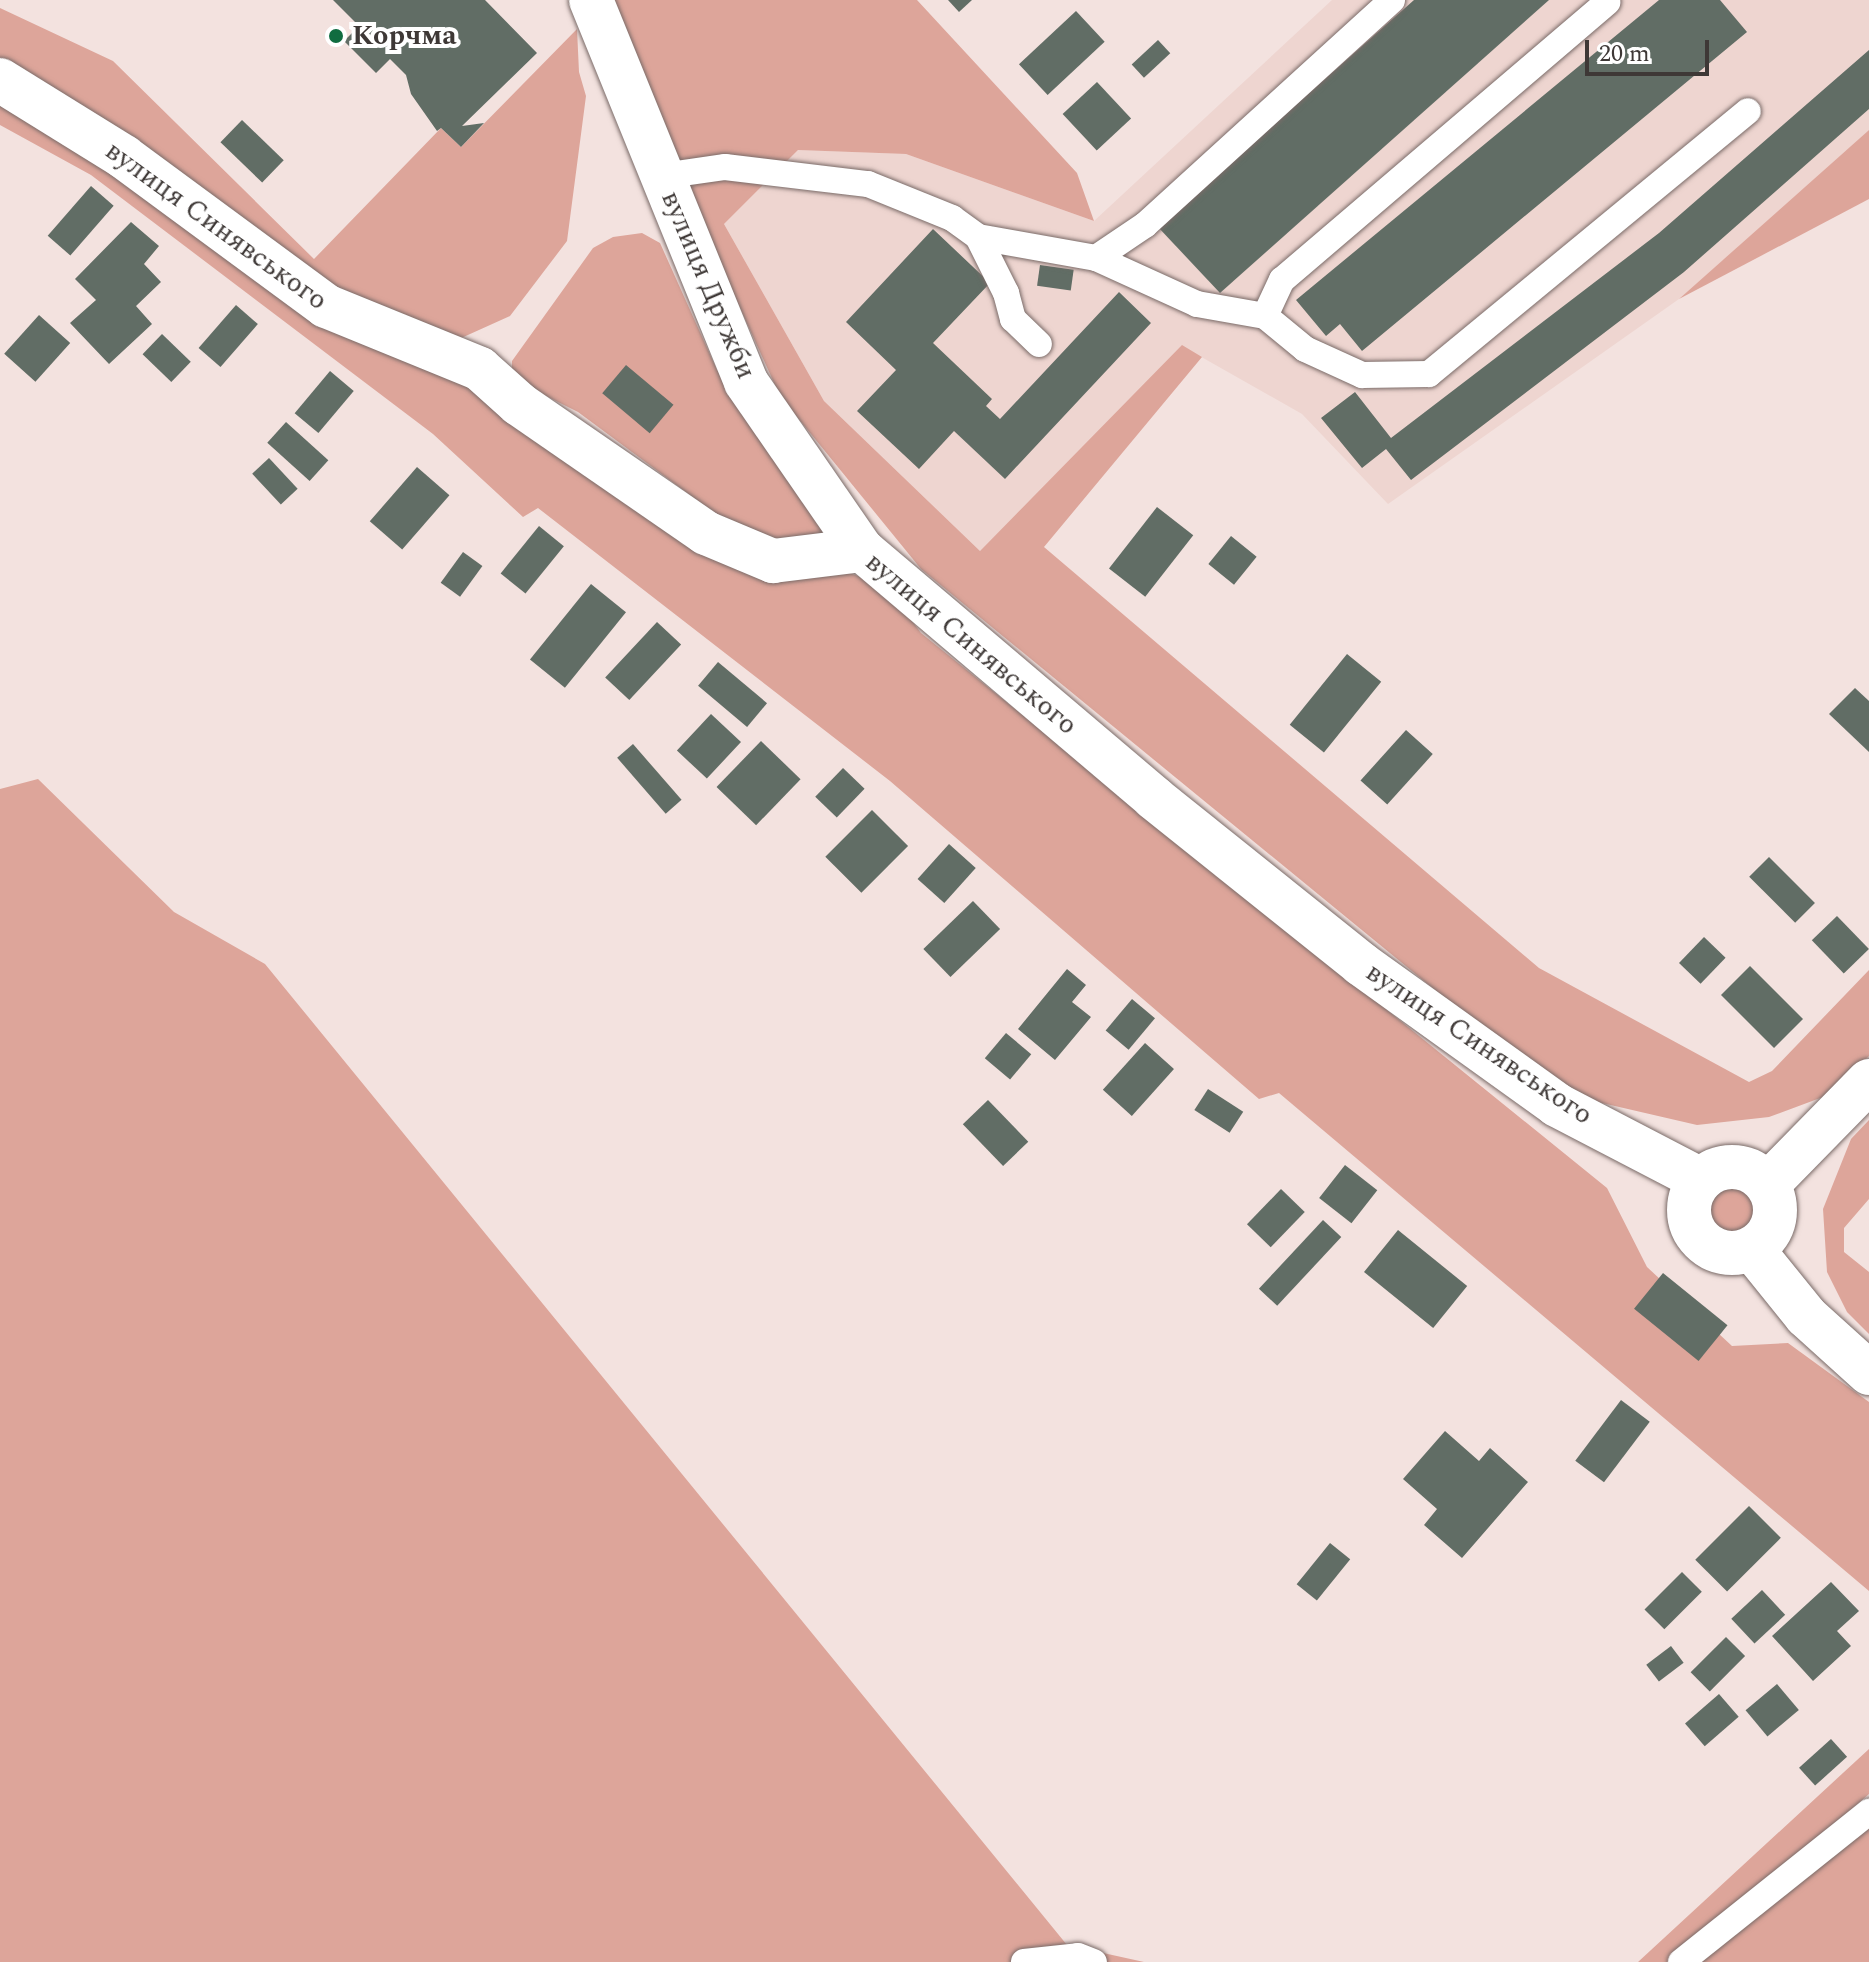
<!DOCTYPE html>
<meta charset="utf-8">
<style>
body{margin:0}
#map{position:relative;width:1869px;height:1962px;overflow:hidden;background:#f3e2df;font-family:Spectral,serif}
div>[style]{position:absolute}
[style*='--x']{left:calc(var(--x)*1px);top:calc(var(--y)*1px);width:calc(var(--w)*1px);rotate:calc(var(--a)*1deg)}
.built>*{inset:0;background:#eed5d0}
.green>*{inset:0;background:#dda59a}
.round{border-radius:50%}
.building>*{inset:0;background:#616d65;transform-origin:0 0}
.roads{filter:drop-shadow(0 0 2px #7a6b68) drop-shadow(0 0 2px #7a6b68)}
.service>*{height:26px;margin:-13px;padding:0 13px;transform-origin:13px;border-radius:13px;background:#fff}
.minor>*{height:44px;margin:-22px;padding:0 22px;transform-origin:22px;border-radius:22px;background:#fff}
.tertiary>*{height:44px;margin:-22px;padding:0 22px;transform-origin:22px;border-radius:22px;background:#fff}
.tertiary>.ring{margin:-22px;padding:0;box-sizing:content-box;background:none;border:44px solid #fff;border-radius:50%}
.dots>*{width:22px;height:22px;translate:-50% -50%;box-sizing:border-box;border:4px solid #fff;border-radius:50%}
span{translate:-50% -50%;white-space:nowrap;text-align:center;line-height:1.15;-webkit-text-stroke:8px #fff;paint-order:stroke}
.poi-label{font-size:28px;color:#3e3836;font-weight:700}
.left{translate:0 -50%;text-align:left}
.street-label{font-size:28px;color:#3e3836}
.scale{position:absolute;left:1585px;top:40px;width:124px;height:36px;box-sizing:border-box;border:4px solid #3e3836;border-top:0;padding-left:10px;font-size:24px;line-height:28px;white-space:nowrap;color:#3e3836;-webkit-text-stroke:6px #fff;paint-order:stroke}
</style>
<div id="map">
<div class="built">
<i style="clip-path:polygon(1332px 0,1869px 0,1869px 130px,1679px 299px,1388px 504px,1302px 414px,1182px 346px,980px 551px,824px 401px,724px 224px,798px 150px,906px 154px,1094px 221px)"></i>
</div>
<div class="green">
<i style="clip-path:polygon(613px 0,917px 0,1077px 173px,1094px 221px,906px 154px,798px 150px,724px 224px,824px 401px,980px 551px,1182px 345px,1202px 357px,1044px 547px,1539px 968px,1749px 1082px,1772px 1071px,1869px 970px,1869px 1056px,1831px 1094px,1769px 1117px,1697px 1125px,1589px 1100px,1501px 1044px,921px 569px,780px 396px,696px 211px)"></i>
<i style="clip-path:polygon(0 8px,113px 61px,314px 259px,441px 128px,461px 147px,577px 29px,579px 72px,586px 96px,567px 241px,510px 316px,459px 339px,330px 289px,0 61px)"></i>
<i style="clip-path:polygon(0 90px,459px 376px,735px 567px,834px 568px,864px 578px,895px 598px,921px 633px,1607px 1188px,1647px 1267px,1732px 1346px,1788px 1343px,1869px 1402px,1869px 1591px,1279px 1093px,1259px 1099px,890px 781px,538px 508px,523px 517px,433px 434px,91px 175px,0 125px)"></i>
<i style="clip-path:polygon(1869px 130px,1869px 199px,1679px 299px)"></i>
<i style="clip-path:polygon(642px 233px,660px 243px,717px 370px,826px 531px,814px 541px,748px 538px,578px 412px,528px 387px,512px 371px,512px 361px,593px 248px,613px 237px)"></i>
<i style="clip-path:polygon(38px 779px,174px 912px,265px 964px,1067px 1945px,1144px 1962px,0 1962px,0 789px)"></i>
<i style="clip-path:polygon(1869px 1120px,1869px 1199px,1844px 1228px,1844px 1252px,1869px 1272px,1869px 1334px,1847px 1312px,1827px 1272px,1823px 1209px,1851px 1139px)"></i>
<i class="round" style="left:1707px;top:1186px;width:48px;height:48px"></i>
<i style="clip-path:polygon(1869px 1749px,1869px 1794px,1681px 1956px,1684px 1962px,1638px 1962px)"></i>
<i style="clip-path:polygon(1869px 1813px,1869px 1962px,1690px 1962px)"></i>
</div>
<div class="building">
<i style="clip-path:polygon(333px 0,485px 0,537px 53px,462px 126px,484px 123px,461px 147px,441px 128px,437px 131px,411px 94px,406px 75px,390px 59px,376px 73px,344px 41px,359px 26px)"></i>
<i style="clip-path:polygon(948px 0,972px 0,959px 12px)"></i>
<i style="clip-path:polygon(1414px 0,1549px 0,1220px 293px,1158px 227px)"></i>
<i style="clip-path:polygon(1659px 0,1720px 0,1747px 32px,1362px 351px,1340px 324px,1326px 336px,1296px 300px)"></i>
<i style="left:1076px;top:11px;width:42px;height:78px;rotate:47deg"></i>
<i style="left:1158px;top:40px;width:18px;height:36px;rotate:47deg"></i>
<i style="clip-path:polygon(1869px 50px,1869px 109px,1684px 272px,1411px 480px,1386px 449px,1362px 468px,1321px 418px,1355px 392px,1391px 438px,1659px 233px)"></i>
<i style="left:1097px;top:82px;width:50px;height:47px;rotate:47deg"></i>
<i style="left:242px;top:120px;width:58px;height:31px;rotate:44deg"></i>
<i style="left:91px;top:186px;width:30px;height:66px;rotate:41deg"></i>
<i style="clip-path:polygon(131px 222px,159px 246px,144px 264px,161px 282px,136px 306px,152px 324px,109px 364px,70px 323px,96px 300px,75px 279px)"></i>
<i style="clip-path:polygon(933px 229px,990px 283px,933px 343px,992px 399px,986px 406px,1000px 419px,1119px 292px,1151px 323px,1005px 479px,954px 431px,919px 469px,857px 411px,896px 370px,846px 322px)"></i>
<i style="left:1040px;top:265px;width:34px;height:21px;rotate:8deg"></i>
<i style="left:236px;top:305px;width:29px;height:57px;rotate:41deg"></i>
<i style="left:39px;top:315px;width:42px;height:52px;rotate:42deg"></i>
<i style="left:162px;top:334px;width:40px;height:28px;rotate:44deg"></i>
<i style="left:626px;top:365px;width:62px;height:37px;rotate:40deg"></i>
<i style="left:330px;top:371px;width:31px;height:55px;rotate:40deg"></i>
<i style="left:286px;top:422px;width:57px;height:28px;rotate:42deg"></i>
<i style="left:269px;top:458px;width:42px;height:23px;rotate:47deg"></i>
<i style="left:417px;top:467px;width:43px;height:72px;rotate:41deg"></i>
<i style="left:1157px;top:507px;width:46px;height:78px;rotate:38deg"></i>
<i style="left:539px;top:526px;width:32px;height:61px;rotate:39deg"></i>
<i style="left:1231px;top:536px;width:33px;height:36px;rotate:39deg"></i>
<i style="left:463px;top:552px;width:24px;height:38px;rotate:36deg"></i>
<i style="left:591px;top:584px;width:45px;height:97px;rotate:39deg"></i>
<i style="left:657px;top:622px;width:33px;height:76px;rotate:43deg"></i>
<i style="left:1347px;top:654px;width:44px;height:91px;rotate:39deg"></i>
<i style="left:718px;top:662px;width:64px;height:31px;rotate:40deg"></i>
<i style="clip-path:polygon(1855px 688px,1869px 701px,1869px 752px,1829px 714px)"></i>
<i style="left:711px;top:714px;width:41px;height:50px;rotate:43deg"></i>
<i style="left:1406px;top:730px;width:36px;height:68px;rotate:42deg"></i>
<i style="left:761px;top:741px;width:55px;height:64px;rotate:44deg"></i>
<i style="left:633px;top:744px;width:74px;height:21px;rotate:49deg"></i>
<i style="left:843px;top:768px;width:30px;height:40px;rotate:44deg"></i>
<i style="left:872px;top:810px;width:51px;height:66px;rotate:45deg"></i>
<i style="left:949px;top:844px;width:36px;height:47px;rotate:42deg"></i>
<i style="left:1769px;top:857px;width:65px;height:28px;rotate:45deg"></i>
<i style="left:973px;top:901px;width:39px;height:69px;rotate:46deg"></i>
<i style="left:1837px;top:916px;width:46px;height:35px;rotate:46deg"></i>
<i style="left:1704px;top:937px;width:30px;height:36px;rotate:44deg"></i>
<i style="left:1750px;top:966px;width:75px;height:41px;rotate:45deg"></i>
<i style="clip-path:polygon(1067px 969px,1086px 985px,1072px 1002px,1091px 1017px,1055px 1060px,1018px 1029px)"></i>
<i style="left:1132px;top:999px;width:30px;height:41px;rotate:40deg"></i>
<i style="left:1006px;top:1033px;width:33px;height:33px;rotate:40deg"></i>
<i style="left:1145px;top:1043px;width:39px;height:63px;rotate:42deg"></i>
<i style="left:1208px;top:1089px;width:42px;height:25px;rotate:33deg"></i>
<i style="left:988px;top:1100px;width:58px;height:35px;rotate:46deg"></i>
<i style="left:1345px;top:1165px;width:41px;height:42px;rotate:38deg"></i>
<i style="left:1281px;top:1189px;width:33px;height:49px;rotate:44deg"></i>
<i style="left:1323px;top:1220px;width:25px;height:94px;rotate:43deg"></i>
<i style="left:1398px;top:1230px;width:89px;height:54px;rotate:39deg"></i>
<i style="left:1663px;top:1273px;width:83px;height:46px;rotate:39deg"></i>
<i style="left:1621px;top:1400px;width:36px;height:76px;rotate:37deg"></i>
<i style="clip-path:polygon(1445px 1431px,1479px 1461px,1490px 1448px,1528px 1482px,1462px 1558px,1424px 1525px,1437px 1509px,1403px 1479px)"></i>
<i style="left:1749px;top:1506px;width:45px;height:76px;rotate:45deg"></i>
<i style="left:1330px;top:1543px;width:26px;height:53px;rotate:39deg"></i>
<i style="left:1682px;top:1572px;width:28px;height:53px;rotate:45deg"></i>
<i style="clip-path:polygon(1831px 1582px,1859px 1611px,1837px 1631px,1851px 1646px,1813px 1681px,1772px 1636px)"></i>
<i style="left:1762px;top:1590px;width:34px;height:42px;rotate:47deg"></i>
<i style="left:1726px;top:1637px;width:27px;height:50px;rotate:45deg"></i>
<i style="left:1671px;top:1646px;width:21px;height:31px;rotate:53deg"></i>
<i style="left:1777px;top:1684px;width:34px;height:41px;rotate:50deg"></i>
<i style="left:1719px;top:1694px;width:30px;height:45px;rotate:49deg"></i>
<i style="left:1831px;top:1739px;width:24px;height:43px;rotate:48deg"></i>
</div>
<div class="roads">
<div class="service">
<i style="--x:662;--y:176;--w:64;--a:-8.1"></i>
<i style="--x:725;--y:167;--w:144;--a:6.8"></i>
<i style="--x:868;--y:184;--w:91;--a:22"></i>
<i style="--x:952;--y:218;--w:32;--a:36"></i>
<i style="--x:978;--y:237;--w:120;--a:10.1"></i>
<i style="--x:1096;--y:258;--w:111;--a:24.5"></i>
<i style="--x:1197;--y:304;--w:69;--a:10"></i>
<i style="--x:1265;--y:316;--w:52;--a:39.5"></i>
<i style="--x:1305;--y:349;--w:63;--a:24.5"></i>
<i style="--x:1362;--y:375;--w:67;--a:-0.9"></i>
<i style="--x:1429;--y:374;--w:413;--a:-39.5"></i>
<i style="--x:978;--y:237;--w:63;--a:63.4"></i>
<i style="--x:1006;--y:293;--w:27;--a:75"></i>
<i style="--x:1013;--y:319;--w:36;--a:44"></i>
<i style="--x:1096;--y:258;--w:59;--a:-34"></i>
<i style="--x:1145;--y:225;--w:334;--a:-42.3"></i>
<i style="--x:1265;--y:316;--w:40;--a:-65"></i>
<i style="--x:1282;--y:280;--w:428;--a:-40.5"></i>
<i style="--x:1024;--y:1962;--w:54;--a:-6.3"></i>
<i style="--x:1078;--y:1956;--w:17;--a:21"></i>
<i style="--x:1681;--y:1962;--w:241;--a:-38.6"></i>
</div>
<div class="minor">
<i style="--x:0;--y:80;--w:146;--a:31.8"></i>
<i style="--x:124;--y:157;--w:251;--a:36.4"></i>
<i style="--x:326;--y:306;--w:166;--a:22.2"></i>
<i style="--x:480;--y:369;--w:52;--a:41.9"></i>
<i style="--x:519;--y:404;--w:227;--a:34.6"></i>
<i style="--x:706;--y:533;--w:73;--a:22.7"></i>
<i style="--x:773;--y:561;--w:90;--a:-7"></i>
</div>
<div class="tertiary">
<i style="--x:591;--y:0;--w:412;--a:67.9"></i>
<i style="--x:746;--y:382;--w:204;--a:55.4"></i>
<i style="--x:862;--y:550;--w:383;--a:40.3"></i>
<i style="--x:1154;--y:798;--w:265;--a:38.7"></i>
<i style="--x:1361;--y:964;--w:241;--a:35.7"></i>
<i style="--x:1557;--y:1105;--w:162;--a:27.5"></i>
<i class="ring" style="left:1689px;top:1167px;width:42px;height:42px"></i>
<i style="--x:1768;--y:1184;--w:144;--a:-45.6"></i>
<i style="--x:1752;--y:1249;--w:86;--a:51.1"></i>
<i style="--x:1806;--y:1316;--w:85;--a:42.1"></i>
</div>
</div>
<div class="dots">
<i style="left:336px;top:36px;background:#106c40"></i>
</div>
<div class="poi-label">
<span class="left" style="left:352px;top:36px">Корчма</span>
</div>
<div class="street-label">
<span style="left:216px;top:226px;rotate:36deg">вулиця Синявського</span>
<span style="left:708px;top:285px;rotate:67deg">вулиця Дружби</span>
<span style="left:971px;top:644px;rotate:40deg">вулиця Синявського</span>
<span style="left:1479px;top:1044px;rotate:34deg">вулиця Синявського</span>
</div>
<div class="scale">20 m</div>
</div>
